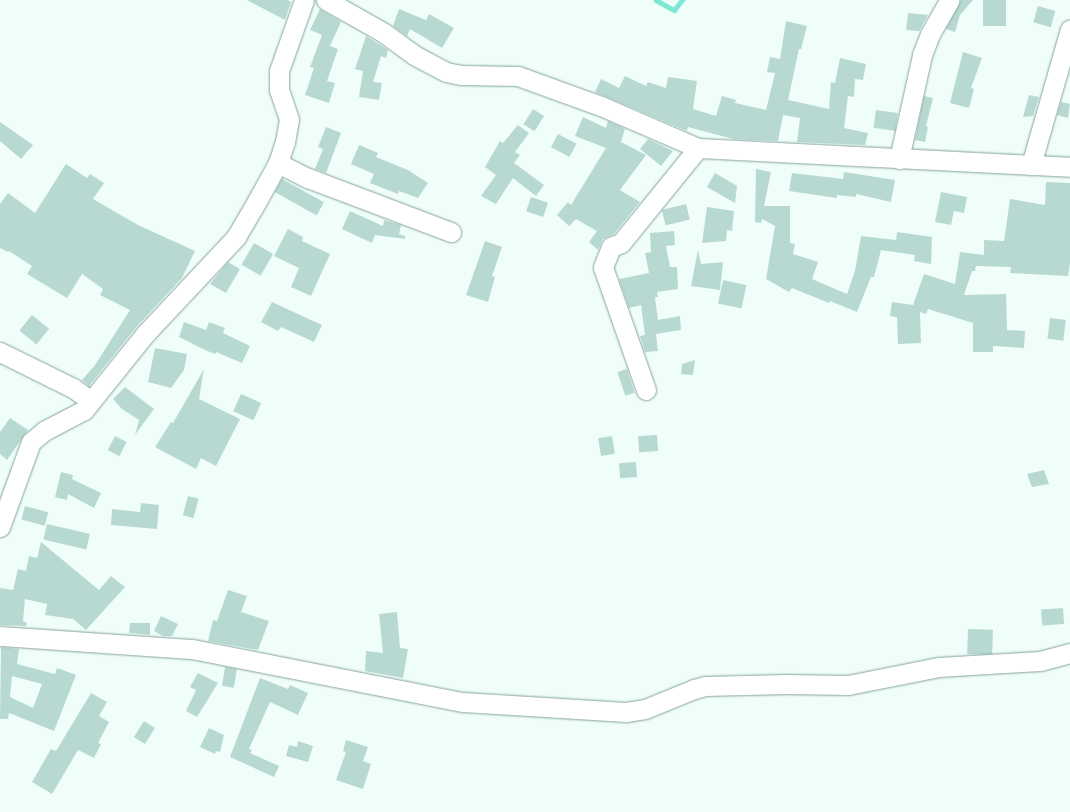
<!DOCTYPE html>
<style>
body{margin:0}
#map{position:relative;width:1070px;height:812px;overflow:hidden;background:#f0fefa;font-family:"IBM Plex Serif",serif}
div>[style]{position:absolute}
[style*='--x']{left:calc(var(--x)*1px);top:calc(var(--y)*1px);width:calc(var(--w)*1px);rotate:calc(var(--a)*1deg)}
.stream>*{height:4.5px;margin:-2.25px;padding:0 2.25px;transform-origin:2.25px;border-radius:2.25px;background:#7ee8d4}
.building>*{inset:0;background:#b8d9d2;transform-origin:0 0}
.roads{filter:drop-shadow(0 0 1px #84a39c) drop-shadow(0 0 1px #84a39c)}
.minor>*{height:19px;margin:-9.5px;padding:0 9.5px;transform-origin:9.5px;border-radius:9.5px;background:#fff}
span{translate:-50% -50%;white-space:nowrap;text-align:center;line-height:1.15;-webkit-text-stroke:4px #fff;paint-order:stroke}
</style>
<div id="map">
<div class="stream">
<i style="--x:656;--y:0;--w:21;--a:29"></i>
<i style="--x:674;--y:10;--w:13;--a:-51"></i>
</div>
<div class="building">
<i style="clip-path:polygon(247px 0,288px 0,291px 2px,285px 20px)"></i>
<i style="clip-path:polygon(961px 0,973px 0,960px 15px,955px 32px,946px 29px)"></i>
<i style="left:983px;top:0;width:23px;height:26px"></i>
<i style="left:1038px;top:6px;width:18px;height:17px;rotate:16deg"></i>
<i style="clip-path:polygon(320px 9px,341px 22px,330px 46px,338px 49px,327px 81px,335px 83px,329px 103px,305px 95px,314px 68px,310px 67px,322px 35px,310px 30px)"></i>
<i style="clip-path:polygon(399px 9px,426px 20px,429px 14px,454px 28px,442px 48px,410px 29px,407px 36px,393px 26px)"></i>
<i style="clip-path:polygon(908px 13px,928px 15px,919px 31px,906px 30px)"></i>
<i style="clip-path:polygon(786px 21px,807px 26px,801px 49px,799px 49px,788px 100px,829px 109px,831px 82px,835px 83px,840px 58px,866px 64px,863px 80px,855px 79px,854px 97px,848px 96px,844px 128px,868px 133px,865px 145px,797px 142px,800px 118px,783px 115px,778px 141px,733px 139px,688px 127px,687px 131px,595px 92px,601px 79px,619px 88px,625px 76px,646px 86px,648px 82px,666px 88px,668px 77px,697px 81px,693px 109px,716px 116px,722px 96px,736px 100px,735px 103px,766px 110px,775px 73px,767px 72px,770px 57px,780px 59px)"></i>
<i style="clip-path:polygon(366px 36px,388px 50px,386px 58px,381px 56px,373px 82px,382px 83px,379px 100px,359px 97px,363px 71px,355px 69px)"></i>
<i style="clip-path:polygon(963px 52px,982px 58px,971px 88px,974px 89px,969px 108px,950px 103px)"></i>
<i style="clip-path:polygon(1029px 95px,1039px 97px,1033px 116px,1023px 117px)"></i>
<i style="clip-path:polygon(924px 96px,933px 98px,926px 126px,928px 127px,925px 142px,915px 140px)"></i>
<i style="clip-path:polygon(1061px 102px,1070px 104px,1068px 118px,1057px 115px)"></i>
<i style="left:533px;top:109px;width:13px;height:18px;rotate:32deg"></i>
<i style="left:876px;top:110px;width:22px;height:18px;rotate:8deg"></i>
<i style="clip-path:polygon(583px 117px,606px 128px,608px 121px,625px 129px,621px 142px,646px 155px,620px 190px,640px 202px,614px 234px,603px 239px,598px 250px,589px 242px,597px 231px,576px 219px,569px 226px,557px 215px,568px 202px,571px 205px,606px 148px,575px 136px)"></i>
<i style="clip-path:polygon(0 122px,33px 145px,21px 159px,0 141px)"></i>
<i style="clip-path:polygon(518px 125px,529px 133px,515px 152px,520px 155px,514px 163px,544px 185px,536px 196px,513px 178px,496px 204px,481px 196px,496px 175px,485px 167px,500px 141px,503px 143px)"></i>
<i style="clip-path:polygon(326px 127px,341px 133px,326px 173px,315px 169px,323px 149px,318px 147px)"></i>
<i style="left:558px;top:134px;width:21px;height:15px;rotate:28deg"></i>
<i style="clip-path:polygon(648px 139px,673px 151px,661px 166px,640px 149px)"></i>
<i style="clip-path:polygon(359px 145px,378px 153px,376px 157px,408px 170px,428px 183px,418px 198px,399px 191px,398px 194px,370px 183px,374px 174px,351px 164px)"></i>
<i style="clip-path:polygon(66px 164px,87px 178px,90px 174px,104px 183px,93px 199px,138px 225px,195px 251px,182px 278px,138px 325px,89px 386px,82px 380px,95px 365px,130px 310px,100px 295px,103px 289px,82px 274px,67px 298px,27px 274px,32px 266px,9px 251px,8px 252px,0 248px,0 204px,8px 193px,35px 213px)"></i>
<i style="clip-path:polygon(756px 169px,771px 172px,764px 206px,790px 206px,790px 243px,795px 244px,793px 254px,818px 262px,812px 279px,847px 294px,855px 271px,861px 236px,896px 240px,897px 232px,932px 237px,931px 264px,914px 261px,915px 255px,881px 250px,874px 277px,871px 277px,857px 312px,830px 301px,829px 303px,792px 288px,789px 292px,766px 279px,775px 226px,762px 219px,761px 223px,755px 222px)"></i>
<i style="clip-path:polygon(844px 172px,895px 180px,891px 202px,856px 194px,856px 197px,837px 195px,837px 198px,789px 191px,792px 173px,843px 179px)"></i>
<i style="clip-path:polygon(715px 173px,737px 186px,735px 203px,707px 187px)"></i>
<i style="left:282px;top:179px;width:48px;height:15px;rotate:29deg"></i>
<i style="clip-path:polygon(1046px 182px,1070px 183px,1070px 263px,1068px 276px,1010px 273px,1011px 267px,976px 266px,975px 271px,972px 271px,964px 295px,1006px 294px,1007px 330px,1025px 331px,1024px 348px,993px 346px,993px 352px,973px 352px,973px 323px,928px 309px,926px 314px,920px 312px,921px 343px,898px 344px,897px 317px,890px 316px,892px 302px,913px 305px,924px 274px,955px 284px,960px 252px,984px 255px,984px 240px,1004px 241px,1010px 199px,1045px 205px)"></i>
<i style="clip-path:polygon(941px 192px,967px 197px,964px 213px,954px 211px,951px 225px,935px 222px)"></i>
<i style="left:531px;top:197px;width:18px;height:15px;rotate:19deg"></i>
<i style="left:686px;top:204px;width:16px;height:25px;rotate:76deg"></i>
<i style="clip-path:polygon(707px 207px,734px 211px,732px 231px,727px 230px,726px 241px,702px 243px)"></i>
<i style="clip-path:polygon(350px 211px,383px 226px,384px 220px,401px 225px,399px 234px,405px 236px,405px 239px,375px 235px,372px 243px,342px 229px)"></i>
<i style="clip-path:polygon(288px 229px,303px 237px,302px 241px,330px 254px,311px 296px,291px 287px,299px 268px,274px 256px)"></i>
<i style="clip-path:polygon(674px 231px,675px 245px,666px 246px,670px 267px,677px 267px,678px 289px,657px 292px,658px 297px,655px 297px,658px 320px,680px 316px,681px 330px,656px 334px,658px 351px,645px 352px,640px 336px,645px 335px,641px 305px,629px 308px,619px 279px,649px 273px,645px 253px,651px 252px,650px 233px)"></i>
<i style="clip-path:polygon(485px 241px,502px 247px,492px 276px,495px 277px,488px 302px,466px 295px)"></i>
<i style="left:254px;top:243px;width:22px;height:25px;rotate:30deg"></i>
<i style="clip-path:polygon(698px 250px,701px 264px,723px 262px,720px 290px,691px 286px)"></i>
<i style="clip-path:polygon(228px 262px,240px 269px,226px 293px,210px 284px)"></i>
<i style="left:723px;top:280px;width:24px;height:24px;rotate:12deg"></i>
<i style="clip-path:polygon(272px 302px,322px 325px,314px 342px,281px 327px,278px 331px,261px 322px)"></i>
<i style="left:32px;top:315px;width:22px;height:20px;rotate:39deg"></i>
<i style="left:1050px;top:318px;width:16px;height:21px;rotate:7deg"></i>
<i style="clip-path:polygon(184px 322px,206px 330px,209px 322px,225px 328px,223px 333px,250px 346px,242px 363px,216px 352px,215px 354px,205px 350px,179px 337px)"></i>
<i style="clip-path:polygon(155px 348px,187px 354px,184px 370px,171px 388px,148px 382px)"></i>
<i style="clip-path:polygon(695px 360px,693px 375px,681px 374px,682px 364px)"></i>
<i style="clip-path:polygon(204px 369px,199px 399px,240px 419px,216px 466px,201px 458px,196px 469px,155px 447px,171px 422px,173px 423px)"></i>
<i style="left:627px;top:369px;width:25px;height:10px;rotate:72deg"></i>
<i style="clip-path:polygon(125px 387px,154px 409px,135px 435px,139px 420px,122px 409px,113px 399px)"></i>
<i style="left:241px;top:394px;width:22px;height:19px;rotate:24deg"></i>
<i style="clip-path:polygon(10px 418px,28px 430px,7px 460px,0 454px,0 432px)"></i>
<i style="left:657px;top:435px;width:16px;height:19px;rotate:86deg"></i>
<i style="left:115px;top:436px;width:13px;height:16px;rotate:27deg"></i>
<i style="left:612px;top:436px;width:18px;height:14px;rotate:81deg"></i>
<i style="left:636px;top:462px;width:15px;height:17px;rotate:86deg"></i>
<i style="clip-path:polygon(1044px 470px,1049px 484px,1032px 487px,1027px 474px)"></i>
<i style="clip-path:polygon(61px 472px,73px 475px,72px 479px,101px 493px,94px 508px,68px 494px,67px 500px,55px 497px)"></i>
<i style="left:188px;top:496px;width:11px;height:20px;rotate:15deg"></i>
<i style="clip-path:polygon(141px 503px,159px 505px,157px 529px,111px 525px,112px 509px,140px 512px)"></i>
<i style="left:25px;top:506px;width:24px;height:14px;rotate:15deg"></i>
<i style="left:47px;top:524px;width:44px;height:16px;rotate:13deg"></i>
<i style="clip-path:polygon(41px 542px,99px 590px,111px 576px,125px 587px,86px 630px,73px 619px,45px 615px,47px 604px,25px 599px,23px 621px,27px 623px,26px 626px,0 625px,0 588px,13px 590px,18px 569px,26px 571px,29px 556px,37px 558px)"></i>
<i style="clip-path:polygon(228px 590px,247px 596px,241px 612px,269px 621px,258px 650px,208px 641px,213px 620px,217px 621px)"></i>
<i style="left:1063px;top:608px;width:16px;height:22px;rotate:86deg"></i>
<i style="clip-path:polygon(397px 612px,400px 648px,408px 649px,403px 678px,365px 671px,366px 651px,383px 653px,379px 614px)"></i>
<i style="clip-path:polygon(161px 616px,178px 624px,172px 636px,163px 636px,154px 631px)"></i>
<i style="clip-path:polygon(130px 623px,150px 623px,150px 635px,129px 633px)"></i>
<i style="left:968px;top:629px;width:25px;height:25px;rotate:2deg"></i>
<i style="clip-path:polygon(evenodd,1px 647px,19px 649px,17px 664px,55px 674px,57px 668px,76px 675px,54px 731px,9px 713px,8px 719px,0 719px,1px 647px,12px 676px,42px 684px,33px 708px,10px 697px,12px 676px)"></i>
<i style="left:225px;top:667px;width:12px;height:19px;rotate:9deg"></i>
<i style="clip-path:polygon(198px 673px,218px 683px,197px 717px,186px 711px,196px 690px,190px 687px)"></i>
<i style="clip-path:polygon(260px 678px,288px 689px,290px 685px,308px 693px,298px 715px,270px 702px,249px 749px,252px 750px,250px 753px,279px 766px,274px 777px,230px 757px)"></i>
<i style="clip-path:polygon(91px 693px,107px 702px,99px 716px,109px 722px,98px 743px,101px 744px,94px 758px,78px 750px,52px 794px,32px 782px,51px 749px,56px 751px)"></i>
<i style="left:144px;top:721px;width:13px;height:19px;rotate:32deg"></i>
<i style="clip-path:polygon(209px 728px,224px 735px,220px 752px,216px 751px,215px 754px,200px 747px)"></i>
<i style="clip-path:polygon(346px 740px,368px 747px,363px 761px,371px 764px,363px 789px,336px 780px,346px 752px,343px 751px)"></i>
<i style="clip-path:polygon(298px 741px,313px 746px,308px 762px,286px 756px,289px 745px,297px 747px)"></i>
</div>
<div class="roads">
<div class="minor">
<i style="--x:326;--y:0;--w:67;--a:29.6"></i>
<i style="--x:384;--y:33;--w:37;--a:36"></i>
<i style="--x:414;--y:55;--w:36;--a:28"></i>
<i style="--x:446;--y:72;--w:16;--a:11"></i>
<i style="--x:462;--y:75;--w:56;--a:1"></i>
<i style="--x:518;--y:76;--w:88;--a:19.9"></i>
<i style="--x:601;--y:106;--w:106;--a:23.4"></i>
<i style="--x:698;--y:148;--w:372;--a:2.9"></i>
<i style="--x:899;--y:159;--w:107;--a:-77.5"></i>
<i style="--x:922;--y:55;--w:22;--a:-69"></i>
<i style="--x:930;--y:34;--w:39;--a:-60"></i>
<i style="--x:278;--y:163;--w:34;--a:27"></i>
<i style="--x:308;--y:178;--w:153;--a:20.7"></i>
<i style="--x:1031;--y:165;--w:141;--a:-74"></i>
<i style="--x:0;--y:352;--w:81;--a:26.3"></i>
<i style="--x:73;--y:388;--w:22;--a:36"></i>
<i style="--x:646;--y:390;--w:130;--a:-109.3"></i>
<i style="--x:603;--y:267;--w:22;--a:-68"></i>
<i style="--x:611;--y:247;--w:11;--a:-22"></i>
<i style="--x:621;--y:243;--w:122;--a:-51"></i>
<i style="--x:0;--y:527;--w:90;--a:-70"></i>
<i style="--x:31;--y:442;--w:17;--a:-40"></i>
<i style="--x:44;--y:431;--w:45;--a:-27.7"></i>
<i style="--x:84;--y:410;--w:99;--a:-51.2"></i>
<i style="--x:146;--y:333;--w:132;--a:-46.8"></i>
<i style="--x:236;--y:237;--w:42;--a:-59.7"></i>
<i style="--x:257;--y:201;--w:43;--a:-61.1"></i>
<i style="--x:278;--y:163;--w:22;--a:-72"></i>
<i style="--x:285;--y:142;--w:23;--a:-80"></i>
<i style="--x:289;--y:119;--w:31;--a:-109"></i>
<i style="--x:279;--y:90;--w:19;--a:-90"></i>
<i style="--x:279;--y:71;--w:75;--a:-70.6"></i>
<i style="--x:0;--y:636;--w:192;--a:3.9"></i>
<i style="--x:192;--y:649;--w:276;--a:11.1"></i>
<i style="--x:463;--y:702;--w:163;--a:3.5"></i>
<i style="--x:626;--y:712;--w:19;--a:-9"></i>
<i style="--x:645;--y:709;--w:53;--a:-22.2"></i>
<i style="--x:694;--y:689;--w:11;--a:-15"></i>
<i style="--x:705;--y:686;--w:81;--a:-1.4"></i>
<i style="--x:786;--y:684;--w:62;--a:0.9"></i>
<i style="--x:848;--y:685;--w:93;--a:-11.2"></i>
<i style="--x:939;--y:667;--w:101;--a:-3.4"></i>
<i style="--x:1040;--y:661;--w:31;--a:-15"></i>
</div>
</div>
</div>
